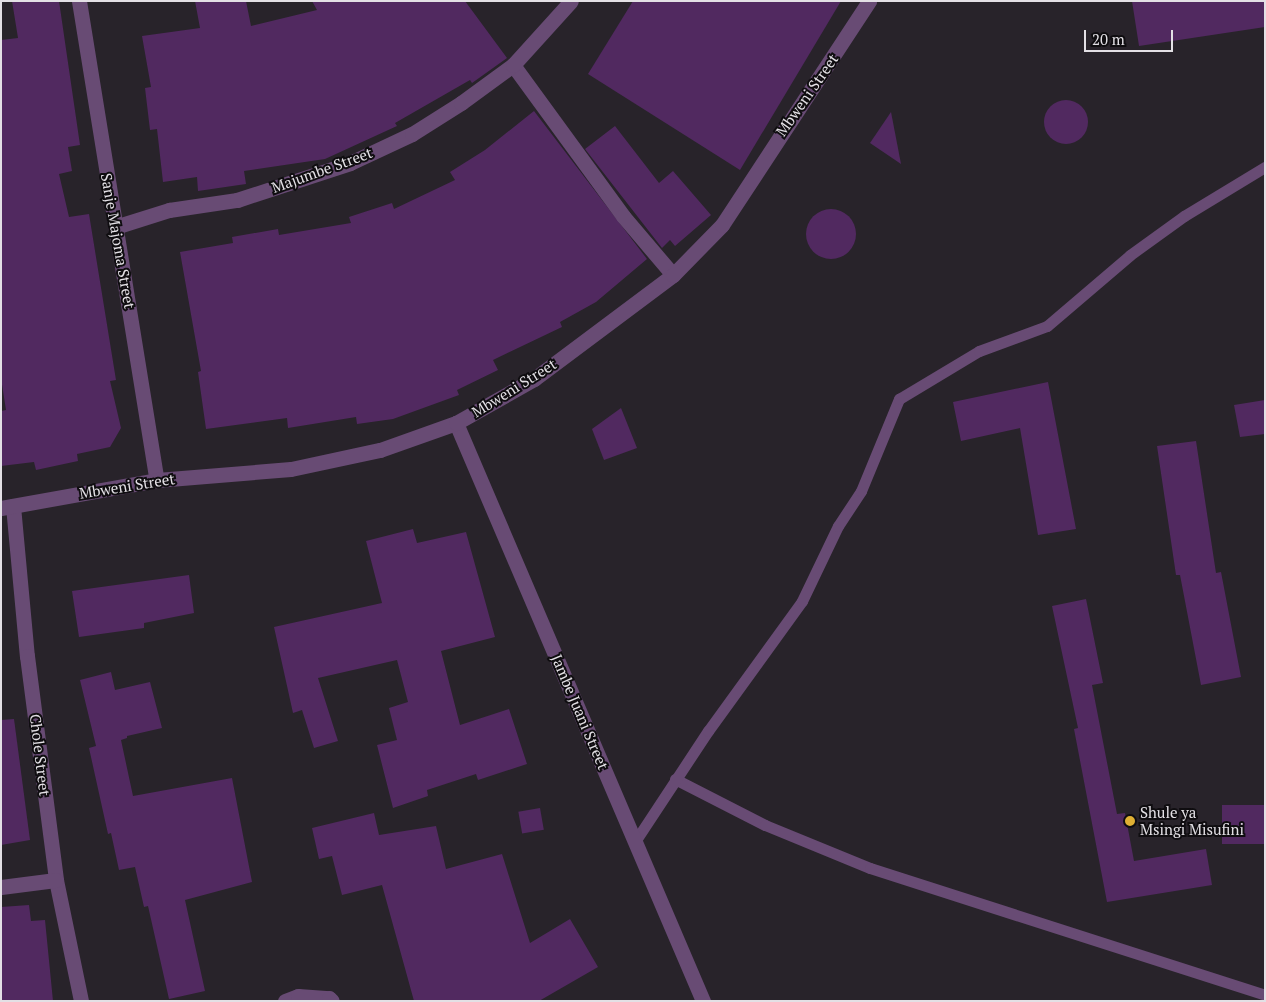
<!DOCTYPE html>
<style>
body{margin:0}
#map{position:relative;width:1266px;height:1002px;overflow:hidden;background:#28232a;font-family:"PT Serif",serif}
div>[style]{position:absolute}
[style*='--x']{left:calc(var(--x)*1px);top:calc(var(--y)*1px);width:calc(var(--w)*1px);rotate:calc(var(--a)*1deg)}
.building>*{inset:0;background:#512960;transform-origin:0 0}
.round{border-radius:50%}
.lane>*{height:11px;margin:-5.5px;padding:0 5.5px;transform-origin:5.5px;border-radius:5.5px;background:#684b74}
.street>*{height:15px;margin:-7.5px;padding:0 7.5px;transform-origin:7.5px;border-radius:7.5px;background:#684b74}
.dots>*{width:14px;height:14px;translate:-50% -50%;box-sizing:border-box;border:2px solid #0f0d10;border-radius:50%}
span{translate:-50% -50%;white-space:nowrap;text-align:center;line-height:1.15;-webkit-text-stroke:4px #0f0d10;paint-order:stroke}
.street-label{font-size:15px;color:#e3e0e5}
.poi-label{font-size:15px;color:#e3e0e5}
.left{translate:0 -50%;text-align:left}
.frame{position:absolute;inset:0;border:2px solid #e3e0e5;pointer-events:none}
.scale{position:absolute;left:1084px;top:30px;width:89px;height:22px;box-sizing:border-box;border:2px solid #e3e0e5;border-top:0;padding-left:6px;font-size:15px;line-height:18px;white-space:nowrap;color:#e3e0e5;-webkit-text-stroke:4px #0f0d10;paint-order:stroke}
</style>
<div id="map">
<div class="building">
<i style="clip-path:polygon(12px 1px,59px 1px,80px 145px,68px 147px,72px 171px,59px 174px,69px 217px,89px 214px,116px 380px,110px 381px,121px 428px,110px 447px,77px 454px,78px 461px,36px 470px,34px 462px,1px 466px,1px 411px,6px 410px,1px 378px,1px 40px,18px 38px)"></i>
<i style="clip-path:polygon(195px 1px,246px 1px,251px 26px,317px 10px,312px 1px,465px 1px,507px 58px,472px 83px,470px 80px,395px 123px,397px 126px,325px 159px,244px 171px,246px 184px,198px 191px,197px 177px,163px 182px,157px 129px,150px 130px,145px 88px,151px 87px,142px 36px,200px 28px)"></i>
<i style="clip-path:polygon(633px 1px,841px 1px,740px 170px,588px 74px)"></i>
<i style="clip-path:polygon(1132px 1px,1265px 1px,1265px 27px,1139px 46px)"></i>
<i class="round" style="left:1044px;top:100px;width:44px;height:44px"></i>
<i style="clip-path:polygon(534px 111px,647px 259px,596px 302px,560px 322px,562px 327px,493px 360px,498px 370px,457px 390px,459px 395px,393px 419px,357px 424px,356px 417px,288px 428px,287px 418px,206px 429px,198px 372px,201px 371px,180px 252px,233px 243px,232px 237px,278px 229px,279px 235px,351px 223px,349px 217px,392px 203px,394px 209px,455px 180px,450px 172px,485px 150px)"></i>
<i style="clip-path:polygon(891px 112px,901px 164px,870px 143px)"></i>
<i style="clip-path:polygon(615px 126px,659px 183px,673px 171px,711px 215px,675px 246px,670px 240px,662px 248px,585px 149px)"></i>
<i class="round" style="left:806px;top:209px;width:50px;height:50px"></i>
<i style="clip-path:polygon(1048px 382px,1076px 529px,1038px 535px,1020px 428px,961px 441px,953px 402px)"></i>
<i style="clip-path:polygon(1265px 400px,1265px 434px,1240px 437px,1234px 405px)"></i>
<i style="clip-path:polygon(621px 408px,637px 448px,604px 460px,592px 429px)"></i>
<i style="clip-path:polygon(1196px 441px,1216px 573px,1221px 572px,1241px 677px,1201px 685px,1180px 575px,1176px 575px,1157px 446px)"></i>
<i style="clip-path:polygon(413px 529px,417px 543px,466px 532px,495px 637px,441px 651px,460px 725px,509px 709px,527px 764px,478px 780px,476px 774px,427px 790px,428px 796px,393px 808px,377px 745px,397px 740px,389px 708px,408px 702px,397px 660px,318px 678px,338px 741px,314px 748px,302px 710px,293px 713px,274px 627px,382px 603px,366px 541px)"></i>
<i style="clip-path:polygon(189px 575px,194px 613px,144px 623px,144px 628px,79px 637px,72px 591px)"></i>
<i style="clip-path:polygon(1086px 599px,1103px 683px,1092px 685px,1117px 814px,1125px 813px,1134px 861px,1206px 849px,1212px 885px,1107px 902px,1074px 729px,1078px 728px,1052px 606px)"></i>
<i style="clip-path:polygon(111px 672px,115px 690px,150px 682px,162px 728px,127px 736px,127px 738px,121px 740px,133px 796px,232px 778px,252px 882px,185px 900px,205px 991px,169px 999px,148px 906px,144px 907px,135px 867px,119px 870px,111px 833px,108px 834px,89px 748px,96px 746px,80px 680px)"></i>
<i style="clip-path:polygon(14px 719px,30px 840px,1px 845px,1px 720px)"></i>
<i style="left:1265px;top:805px;width:39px;height:43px;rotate:90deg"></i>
<i style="left:540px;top:808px;width:22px;height:22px;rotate:80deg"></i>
<i style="clip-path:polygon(374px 813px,379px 835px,436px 826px,446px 869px,502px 854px,530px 943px,570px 919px,598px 967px,539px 1001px,414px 1001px,382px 885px,342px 895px,332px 856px,319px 859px,312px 828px)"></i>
<i style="clip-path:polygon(29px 905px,31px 921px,45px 920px,53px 1001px,1px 1001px,1px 907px)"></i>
</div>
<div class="lane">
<i style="--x:675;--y:779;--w:101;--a:27.1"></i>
<i style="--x:765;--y:825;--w:113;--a:22.3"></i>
<i style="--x:870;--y:868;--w:415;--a:17.8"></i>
<i style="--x:636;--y:840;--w:131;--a:-56.6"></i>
<i style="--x:708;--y:731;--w:160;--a:-54.1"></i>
<i style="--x:802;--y:601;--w:83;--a:-64.4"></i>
<i style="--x:838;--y:526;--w:42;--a:-56.7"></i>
<i style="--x:861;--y:491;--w:100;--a:-67.6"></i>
<i style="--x:899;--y:399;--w:93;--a:-31"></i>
<i style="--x:979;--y:351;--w:72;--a:-20.2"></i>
<i style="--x:1047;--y:326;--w:109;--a:-40.5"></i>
<i style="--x:1130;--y:255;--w:67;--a:-35.8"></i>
<i style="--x:1184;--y:216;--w:95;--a:-31.2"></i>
</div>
<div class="street">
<i style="--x:79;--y:1;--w:485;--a:80.8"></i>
<i style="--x:513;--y:65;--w:187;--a:53.9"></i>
<i style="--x:623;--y:216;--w:77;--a:49.7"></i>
<i style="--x:115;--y:227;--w:57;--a:-17.5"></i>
<i style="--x:169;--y:210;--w:69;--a:-8.4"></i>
<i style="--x:237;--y:200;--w:119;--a:-18.1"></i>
<i style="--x:350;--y:163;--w:68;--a:-25.1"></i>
<i style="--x:412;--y:134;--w:58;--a:-32.3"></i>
<i style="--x:461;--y:103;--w:64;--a:-36.2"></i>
<i style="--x:513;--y:65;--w:86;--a:-47.8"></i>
<i style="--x:456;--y:423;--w:629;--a:66.86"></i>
<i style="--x:13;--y:506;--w:151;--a:84.7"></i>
<i style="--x:27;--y:656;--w:226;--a:82.6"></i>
<i style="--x:56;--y:880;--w:124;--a:78.3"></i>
<i style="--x:1;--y:508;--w:158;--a:-10.2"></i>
<i style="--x:157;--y:480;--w:134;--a:-4.7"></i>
<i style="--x:291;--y:469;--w:91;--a:-12.1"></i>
<i style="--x:380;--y:450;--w:81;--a:-19.6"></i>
<i style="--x:456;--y:423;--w:90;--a:-29.4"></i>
<i style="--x:534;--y:379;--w:174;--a:-36.8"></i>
<i style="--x:673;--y:275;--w:70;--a:-45.6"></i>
<i style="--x:722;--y:225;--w:268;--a:-56.7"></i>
<i style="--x:1;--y:887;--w:55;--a:-7.3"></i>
<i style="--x:285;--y:1001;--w:14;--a:-21"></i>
<i style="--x:298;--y:996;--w:31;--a:4"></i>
<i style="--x:329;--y:998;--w:4;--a:45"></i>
</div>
<div class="dots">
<i style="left:1130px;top:821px;background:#e0b034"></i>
</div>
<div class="street-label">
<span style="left:807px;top:95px;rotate:-55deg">Mbweni Street</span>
<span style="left:322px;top:170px;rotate:-20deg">Majumbe Street</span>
<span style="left:118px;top:241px;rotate:80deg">Sanje Majoma Street</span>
<span style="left:514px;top:388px;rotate:-32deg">Mbweni Street</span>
<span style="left:127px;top:486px;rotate:-9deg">Mbweni Street</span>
<span style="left:580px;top:712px;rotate:67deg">Jambe Juani Street</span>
<span style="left:40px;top:755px;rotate:83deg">Chole Street</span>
</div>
<div class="poi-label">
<span class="left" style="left:1140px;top:821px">Shule ya<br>Msingi Misufini</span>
</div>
<div class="frame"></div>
<div class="scale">20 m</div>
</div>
